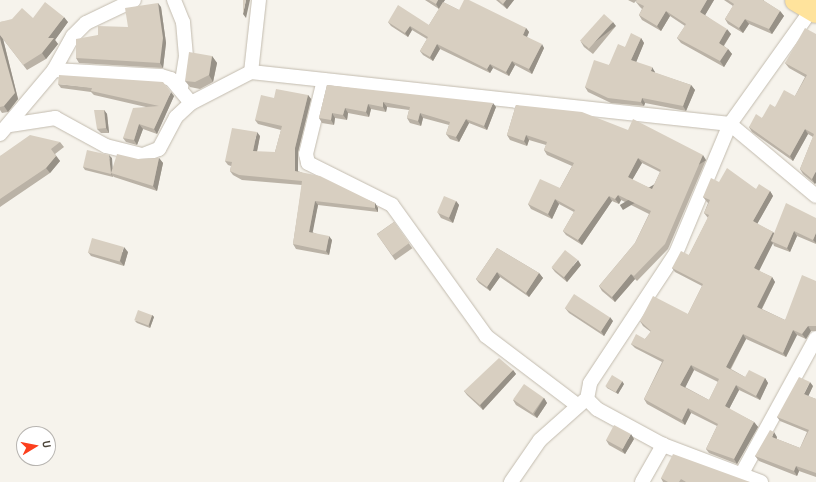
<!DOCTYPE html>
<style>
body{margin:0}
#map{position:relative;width:816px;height:482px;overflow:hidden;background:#f6f3ec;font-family:"PT Sans",sans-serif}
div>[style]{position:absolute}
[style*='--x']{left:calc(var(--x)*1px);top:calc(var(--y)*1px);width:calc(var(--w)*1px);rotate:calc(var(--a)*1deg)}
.roads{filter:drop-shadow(0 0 1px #c2bbae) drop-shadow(0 0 1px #c2bbae)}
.street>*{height:14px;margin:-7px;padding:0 7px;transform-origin:7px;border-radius:7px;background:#fff}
.primary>*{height:22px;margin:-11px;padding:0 11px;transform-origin:11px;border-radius:11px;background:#ffe39c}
.wall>*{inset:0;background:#bab2a6;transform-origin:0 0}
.shaded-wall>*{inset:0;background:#979187;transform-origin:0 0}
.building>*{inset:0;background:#d8cfc1;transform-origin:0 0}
span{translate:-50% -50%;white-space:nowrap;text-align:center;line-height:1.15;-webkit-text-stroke:3.5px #fff;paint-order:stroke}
.north{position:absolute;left:16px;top:426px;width:40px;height:40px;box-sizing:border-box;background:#fff;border:1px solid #b7b4b0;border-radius:50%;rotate:80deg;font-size:11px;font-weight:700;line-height:16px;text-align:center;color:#4b4439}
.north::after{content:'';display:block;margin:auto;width:14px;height:18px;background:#fc3f1d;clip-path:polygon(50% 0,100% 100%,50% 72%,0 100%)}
</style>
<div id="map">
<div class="roads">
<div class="street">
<i style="--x:174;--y:0;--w:24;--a:68"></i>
<i style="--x:183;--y:22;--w:34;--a:85"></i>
<i style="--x:186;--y:56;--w:33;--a:99"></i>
<i style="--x:259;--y:0;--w:72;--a:96.3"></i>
<i style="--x:251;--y:72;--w:482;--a:6.2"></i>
<i style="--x:730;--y:124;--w:112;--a:39.9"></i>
<i style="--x:54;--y:70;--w:107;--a:3.2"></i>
<i style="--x:161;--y:76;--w:10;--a:17"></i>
<i style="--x:171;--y:79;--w:31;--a:50"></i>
<i style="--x:324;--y:80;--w:76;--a:103.7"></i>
<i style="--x:306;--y:154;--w:9;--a:77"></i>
<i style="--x:308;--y:163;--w:94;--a:26.6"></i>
<i style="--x:392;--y:205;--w:161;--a:54.3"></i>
<i style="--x:486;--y:336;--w:114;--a:37.2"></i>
<i style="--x:10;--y:125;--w:46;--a:-8.8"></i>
<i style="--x:55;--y:118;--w:58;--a:28.8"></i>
<i style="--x:106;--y:146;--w:38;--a:14"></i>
<i style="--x:143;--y:155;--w:17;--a:-21"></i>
<i style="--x:159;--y:149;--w:36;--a:-62"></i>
<i style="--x:176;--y:117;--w:21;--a:-43"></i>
<i style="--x:191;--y:103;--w:68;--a:-27.3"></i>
<i style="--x:0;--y:134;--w:84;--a:-49.8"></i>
<i style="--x:54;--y:70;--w:39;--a:-61"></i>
<i style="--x:73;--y:36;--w:18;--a:-45"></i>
<i style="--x:86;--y:23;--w:53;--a:-25.6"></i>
<i style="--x:741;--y:475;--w:156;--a:-61.3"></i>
<i style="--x:511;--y:482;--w:51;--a:-55.4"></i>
<i style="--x:540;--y:440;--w:59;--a:-41.6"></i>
<i style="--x:642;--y:482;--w:43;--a:-60.4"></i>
<i style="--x:761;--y:482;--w:105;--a:-159.3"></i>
<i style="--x:663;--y:445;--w:75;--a:-151.4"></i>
<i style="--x:597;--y:409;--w:14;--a:-135"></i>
<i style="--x:587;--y:399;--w:16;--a:-79"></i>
<i style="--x:590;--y:383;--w:156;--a:-56.5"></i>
<i style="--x:676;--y:253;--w:140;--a:-67.3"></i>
<i style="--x:730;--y:124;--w:141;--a:-54.5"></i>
</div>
<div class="primary">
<i style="--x:796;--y:0;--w:23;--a:31"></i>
</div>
</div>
<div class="wall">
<i style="clip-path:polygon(425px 0,445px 0,443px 2px,459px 10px,526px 28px,529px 32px,527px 37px,544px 48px,532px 74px,515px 65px,509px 76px,493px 68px,490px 73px,440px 49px,433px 61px,423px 55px,420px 51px,427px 39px,412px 30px,408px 37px,391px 26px,388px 22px,429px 25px,439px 9px)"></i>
<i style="clip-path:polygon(496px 0,514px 0,507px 9px)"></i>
<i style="clip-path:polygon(628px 0,714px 0,705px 15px,731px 34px,724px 46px,728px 49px,732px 54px,724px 67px,681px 43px,677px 38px,685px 26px,670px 16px,661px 31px,642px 20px,639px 15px,642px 9px,640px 7px,636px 2px,637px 0,634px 3px)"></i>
<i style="clip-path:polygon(724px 0,764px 0,764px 1px,780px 11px,784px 16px,772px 34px,749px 24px,743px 33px,728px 24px,725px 19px,733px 6px)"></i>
<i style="clip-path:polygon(161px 7px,166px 43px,163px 68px,79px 63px,76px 58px,98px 35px,128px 27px)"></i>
<i style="clip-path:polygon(33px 18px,68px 22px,55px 40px,58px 44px,46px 59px,27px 70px,3px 39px,18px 99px,8px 112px,2px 113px,0 110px,0 22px)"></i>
<i style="clip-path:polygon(616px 26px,593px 54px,584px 47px,581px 42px)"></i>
<i style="clip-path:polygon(816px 34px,815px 184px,803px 174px,800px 169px,813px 137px,808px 134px,793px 161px,752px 132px,749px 127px,762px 118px,775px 107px,795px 96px,805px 77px,789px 68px,785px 63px)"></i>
<i style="clip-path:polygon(641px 38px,644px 43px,636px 62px,655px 72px,655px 73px,691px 85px,695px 90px,686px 111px,645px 103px,644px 106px,611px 103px,588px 92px,585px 87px,609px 65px,625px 47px)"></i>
<i style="clip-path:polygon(212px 56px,217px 63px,213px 82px,200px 89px,190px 87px,185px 81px)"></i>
<i style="clip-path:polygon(58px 84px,174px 96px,157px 134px,143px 129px,137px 145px,126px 142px,123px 138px,146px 107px,94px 95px,91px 92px,61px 88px)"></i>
<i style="clip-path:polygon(327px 85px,496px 107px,487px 130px,469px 123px,459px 142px,450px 139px,446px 134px,449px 125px,423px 118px,421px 126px,410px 123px,407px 118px,409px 110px,387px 107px,386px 112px,371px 109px,369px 117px,348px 113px,347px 120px,335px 118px,334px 125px,322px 123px,319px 118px)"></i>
<i style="clip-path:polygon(308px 95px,311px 99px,298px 152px,298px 171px,375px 203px,378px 208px,378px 212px,318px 205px,312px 232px,332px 240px,329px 255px,296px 249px,293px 244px,302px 185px,242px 180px,233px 175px,230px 171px,231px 166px,228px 165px,225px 161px,260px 136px,257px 152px,275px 152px,281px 130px,258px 124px,255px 120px,274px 98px)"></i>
<i style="clip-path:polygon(evenodd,516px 105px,706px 160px,668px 249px,637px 281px,635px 279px,615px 302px,602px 291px,599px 286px,635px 243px,649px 214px,621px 200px,619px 204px,612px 201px,582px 245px,566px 235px,563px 231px,574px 212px,559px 204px,552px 219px,531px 209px,528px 204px,560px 188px,572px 166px,547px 155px,544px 150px,546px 145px,529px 140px,527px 146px,510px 140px,507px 135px,516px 105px,642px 163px,660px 172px,652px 189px,632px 180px,642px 163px)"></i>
<i style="clip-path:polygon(104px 110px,107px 114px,109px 133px,101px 133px,97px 129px)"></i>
<i style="clip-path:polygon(60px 142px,64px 147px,55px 154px,60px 161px,50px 173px,0 207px,0 156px)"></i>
<i style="clip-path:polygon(112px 158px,112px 168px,138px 159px,159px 158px,163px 163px,157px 191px,114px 177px,113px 176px,113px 177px,85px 170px,83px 167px)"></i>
<i style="clip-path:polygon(evenodd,719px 182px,756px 189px,770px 191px,773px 196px,757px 224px,773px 232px,774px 234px,816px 218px,816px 244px,797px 236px,790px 252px,774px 246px,773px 243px,759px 271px,772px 277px,775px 282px,762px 309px,785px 320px,816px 281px,816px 331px,811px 331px,806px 339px,797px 335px,786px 357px,746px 339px,731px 369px,745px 377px,765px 378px,768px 383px,760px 400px,739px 390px,729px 409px,754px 422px,758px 427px,737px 464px,709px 453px,706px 449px,717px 426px,691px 413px,685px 425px,647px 404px,644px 399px,662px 362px,635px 348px,631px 344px,645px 339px,651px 332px,643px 326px,640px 321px,688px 314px,702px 286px,675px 272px,672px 268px,689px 255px,708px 218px,704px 213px,708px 203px,707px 202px,703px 197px,719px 182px,694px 370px,718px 382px,709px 400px,685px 387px,694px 370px)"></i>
<i style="clip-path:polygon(456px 201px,459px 205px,453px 223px,441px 218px,438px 213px)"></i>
<i style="left:394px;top:222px;width:32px;height:21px;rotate:55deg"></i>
<i style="clip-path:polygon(497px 248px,539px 273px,543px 278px,529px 297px,500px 277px,490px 291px,479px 283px,476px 279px)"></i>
<i style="clip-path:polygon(88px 252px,128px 252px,124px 266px,91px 256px)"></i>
<i style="clip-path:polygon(581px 265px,567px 282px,555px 272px,552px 268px)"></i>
<i style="clip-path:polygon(565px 308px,613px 321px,604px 336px,569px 313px)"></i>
<i style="clip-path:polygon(152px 315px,154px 317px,150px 328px,137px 323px,135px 321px)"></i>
<i style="clip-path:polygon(513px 370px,516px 374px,483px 410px,467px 395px,464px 391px)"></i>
<i style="clip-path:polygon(624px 384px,618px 394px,607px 388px,606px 386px)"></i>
<i style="clip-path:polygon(813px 386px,808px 396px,816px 399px,816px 477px,799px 471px,797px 476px,759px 461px,755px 456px,777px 437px,777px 439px,800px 448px,807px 432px,780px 421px,777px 417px)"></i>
<i style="clip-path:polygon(544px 398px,547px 403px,537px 418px,516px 405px,513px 400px)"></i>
<i style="clip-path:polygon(634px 439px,625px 454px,609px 445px,606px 440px)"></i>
<i style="clip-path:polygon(661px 478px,750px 482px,663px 482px)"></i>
</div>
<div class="shaded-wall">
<i style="clip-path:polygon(246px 0,250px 0,246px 18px,243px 14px)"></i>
<i style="clip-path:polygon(438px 0,445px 0,439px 9px,436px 4px)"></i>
<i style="clip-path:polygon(506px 0,514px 0,507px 9px,503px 4px)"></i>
<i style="clip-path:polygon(707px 0,714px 0,704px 17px,700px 12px)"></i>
<i style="clip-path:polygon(158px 3px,161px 7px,166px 43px,163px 68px,160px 63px)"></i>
<i style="clip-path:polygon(666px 11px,670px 16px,661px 31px,657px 26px)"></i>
<i style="clip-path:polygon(780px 11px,784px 16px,772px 34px,769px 29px)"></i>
<i style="clip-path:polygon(64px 17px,68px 22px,55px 40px,58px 44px,46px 59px,42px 53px,48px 38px)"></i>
<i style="clip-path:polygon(745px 19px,749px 24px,743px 33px,739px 28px)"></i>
<i style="left:613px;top:22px;width:5px;height:36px;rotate:53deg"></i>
<i style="clip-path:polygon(410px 26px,412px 30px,408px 37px,405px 33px)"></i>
<i style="clip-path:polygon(526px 28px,529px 32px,526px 39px,523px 35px)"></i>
<i style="clip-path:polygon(727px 29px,731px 34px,722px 48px,719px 43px)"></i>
<i style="clip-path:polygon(0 35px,3px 39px,18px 99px,8px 112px,4px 106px)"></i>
<i style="clip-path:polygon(641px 38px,644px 43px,635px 65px,631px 60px)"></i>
<i style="clip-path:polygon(437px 44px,440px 49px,433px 61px,430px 57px)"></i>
<i style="clip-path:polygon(542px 44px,544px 48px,532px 74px,529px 69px)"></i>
<i style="clip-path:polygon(728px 49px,732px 54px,724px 67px,720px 61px)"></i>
<i style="clip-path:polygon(212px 56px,217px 63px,213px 82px,209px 75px)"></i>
<i style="clip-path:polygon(512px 61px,515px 65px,509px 76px,506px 72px)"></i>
<i style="clip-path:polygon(490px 64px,493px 68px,490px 73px,487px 69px)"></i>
<i style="clip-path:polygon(652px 67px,655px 72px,654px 76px,651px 71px)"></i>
<i style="clip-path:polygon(691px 85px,695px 90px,686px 111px,683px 106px)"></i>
<i style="clip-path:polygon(171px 92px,174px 96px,157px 134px,154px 129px)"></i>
<i style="clip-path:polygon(308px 95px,311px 99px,298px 152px,298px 175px,295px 171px,295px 148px)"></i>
<i style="clip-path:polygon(642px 98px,645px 103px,644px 106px,641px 102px)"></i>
<i style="clip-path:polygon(383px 102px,387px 107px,386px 112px,383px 107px)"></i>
<i style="clip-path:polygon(493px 103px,496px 107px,487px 130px,484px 126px)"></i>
<i style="clip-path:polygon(368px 104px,371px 109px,369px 117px,366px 112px)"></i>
<i style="clip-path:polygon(345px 108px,348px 113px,347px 120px,343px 115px)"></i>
<i style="clip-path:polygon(104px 110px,107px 114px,109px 133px,106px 128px)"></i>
<i style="clip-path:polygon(332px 113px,335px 118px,334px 125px,331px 120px)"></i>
<i style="clip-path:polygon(420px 113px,423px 118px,421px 126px,418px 121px)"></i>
<i style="clip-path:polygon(466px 119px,469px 123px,459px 142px,456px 137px)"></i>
<i style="clip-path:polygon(139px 124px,143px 129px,137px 145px,134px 140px)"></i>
<i style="clip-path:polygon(805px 129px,808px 134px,793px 161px,790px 156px)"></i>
<i style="clip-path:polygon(257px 132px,260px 136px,256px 156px,253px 151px)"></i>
<i style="clip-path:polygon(526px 135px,529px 140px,527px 146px,524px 141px)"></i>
<i style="clip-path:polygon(109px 155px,112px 158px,113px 173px,111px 173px,113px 177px,111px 174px)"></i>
<i style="left:703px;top:155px;width:6px;height:97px;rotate:59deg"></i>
<i style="clip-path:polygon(56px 156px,60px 161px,50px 173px,46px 168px)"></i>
<i style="clip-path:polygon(159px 158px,163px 163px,157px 191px,153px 186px)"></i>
<i style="clip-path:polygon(638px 158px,642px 163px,631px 182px,628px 177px)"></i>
<i style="clip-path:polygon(816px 171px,816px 183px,815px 184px,812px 179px)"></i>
<i style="clip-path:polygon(770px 191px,773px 196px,756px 226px,753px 221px)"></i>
<i style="clip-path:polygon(618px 195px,621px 200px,619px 204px,615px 199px)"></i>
<i style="clip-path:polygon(609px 196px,612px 201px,582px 245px,578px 240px)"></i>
<i style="clip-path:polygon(555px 199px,559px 204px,552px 219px,548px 214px)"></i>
<i style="clip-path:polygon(315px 201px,318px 205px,312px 236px,309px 232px)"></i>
<i style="clip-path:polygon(456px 201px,459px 205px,453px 223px,449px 218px)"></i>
<i style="clip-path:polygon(375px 203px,378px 208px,378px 212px,375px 208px)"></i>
<i style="clip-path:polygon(794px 231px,797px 236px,790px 252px,787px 248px)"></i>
<i style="clip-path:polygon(773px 232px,776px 236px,771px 241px,773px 243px,758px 273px,754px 268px)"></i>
<i style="clip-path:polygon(816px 233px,816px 243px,813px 240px)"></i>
<i style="clip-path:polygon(329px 236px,332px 240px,329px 255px,326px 251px)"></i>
<i style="clip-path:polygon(124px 247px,128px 252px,124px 266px,120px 261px)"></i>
<i style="clip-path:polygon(578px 260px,581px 265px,567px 282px,564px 277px)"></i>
<i style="clip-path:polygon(497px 272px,500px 277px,490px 291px,487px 287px)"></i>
<i style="clip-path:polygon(539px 273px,543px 278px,529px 297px,526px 293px)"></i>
<i style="clip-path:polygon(631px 274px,635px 279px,615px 302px,612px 297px)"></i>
<i style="clip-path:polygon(772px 277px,775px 282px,760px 312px,757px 307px)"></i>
<i style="clip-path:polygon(152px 315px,154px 317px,150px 328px,149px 325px)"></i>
<i style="clip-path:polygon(610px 317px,613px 321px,604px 336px,601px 331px)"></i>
<i style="clip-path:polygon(808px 326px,811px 331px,806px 339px,802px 334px)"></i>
<i style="clip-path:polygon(793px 330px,797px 335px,786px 357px,783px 353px)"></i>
<i style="clip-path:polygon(743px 334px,746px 339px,729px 371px,726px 367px)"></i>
<i style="clip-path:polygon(691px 365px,694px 370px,684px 390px,680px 385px)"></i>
<i style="clip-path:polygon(513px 370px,516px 374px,483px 410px,480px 405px)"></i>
<i style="clip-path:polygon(765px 378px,768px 383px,760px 400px,756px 396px)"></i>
<i style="clip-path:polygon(622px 381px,624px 384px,618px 394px,616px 392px)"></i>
<i style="clip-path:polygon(810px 382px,813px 386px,807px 399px,804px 394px)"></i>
<i style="clip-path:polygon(736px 385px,739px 390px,728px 411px,725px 406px)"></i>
<i style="clip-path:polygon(544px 398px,547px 403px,537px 418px,534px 414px)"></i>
<i style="clip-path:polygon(688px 408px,691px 413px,685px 425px,682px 420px)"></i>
<i style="clip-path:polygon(754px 422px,758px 427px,737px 464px,734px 459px)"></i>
<i style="clip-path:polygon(774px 432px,777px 437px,775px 442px,772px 437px)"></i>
<i style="clip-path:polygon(631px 434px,634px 439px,625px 454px,622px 450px)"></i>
<i style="clip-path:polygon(796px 466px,799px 471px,797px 476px,794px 471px)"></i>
</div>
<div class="building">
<i style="clip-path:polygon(243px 0,246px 0,243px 14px)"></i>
<i style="clip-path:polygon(429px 0,438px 0,436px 4px)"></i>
<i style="clip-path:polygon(464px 0,469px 0,526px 28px,523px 35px,542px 44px,529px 69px,512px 61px,506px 72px,490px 64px,487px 69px,437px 44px,430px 57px,420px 51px,428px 37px,410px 26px,405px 33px,388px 22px,398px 5px,429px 25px,443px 2px,459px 10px)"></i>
<i style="clip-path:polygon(499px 0,506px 0,503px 4px)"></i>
<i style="clip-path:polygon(637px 0,707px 0,700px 12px,727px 29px,719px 43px,728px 49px,720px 61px,677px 38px,686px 24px,666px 11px,657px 26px,639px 15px,644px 6px,636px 2px)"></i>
<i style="clip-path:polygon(728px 0,763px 0,780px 11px,769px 29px,745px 19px,739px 28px,725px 19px,734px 4px)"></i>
<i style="clip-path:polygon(45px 2px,64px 17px,48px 38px,54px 38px,42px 53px,23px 65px,0 35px,0 22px,12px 19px,22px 8px,33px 18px)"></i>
<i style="clip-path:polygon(158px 3px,163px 38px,160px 63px,76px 58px,76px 39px,98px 35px,98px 26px,128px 27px,125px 8px)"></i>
<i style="left:604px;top:14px;width:12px;height:36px;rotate:42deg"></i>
<i style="clip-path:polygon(805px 28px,816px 34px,816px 171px,812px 179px,800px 169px,814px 134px,805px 129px,790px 156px,749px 127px,756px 114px,762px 118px,770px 104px,775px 107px,784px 90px,795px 96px,807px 75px,785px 63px)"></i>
<i style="clip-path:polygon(631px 33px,641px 38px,631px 60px,652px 67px,651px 71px,691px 85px,683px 106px,642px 98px,641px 102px,608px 98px,585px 87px,594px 60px,609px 65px,618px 44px,625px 47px)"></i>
<i style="clip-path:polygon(0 39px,15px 93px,4px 106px,0 107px)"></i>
<i style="clip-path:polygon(189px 52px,212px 56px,209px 75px,195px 82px,185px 81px)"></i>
<i style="clip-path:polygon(59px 75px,163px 82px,171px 92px,154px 129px,139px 124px,134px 140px,123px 138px,133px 108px,159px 106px,91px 91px,92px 88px,58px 84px)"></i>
<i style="clip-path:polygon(327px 85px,493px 103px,484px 126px,466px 119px,456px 137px,446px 134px,450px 122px,420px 113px,418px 121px,407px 118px,410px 107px,383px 102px,383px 107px,368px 104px,366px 112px,345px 108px,343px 115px,332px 113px,331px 120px,319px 118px)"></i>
<i style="clip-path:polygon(276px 89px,308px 95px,295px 148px,295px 171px,320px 176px,375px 203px,375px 208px,315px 201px,309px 232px,329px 236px,326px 251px,293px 244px,302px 181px,239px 175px,230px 171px,232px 162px,225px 161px,232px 128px,257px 132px,253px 151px,275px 152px,282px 126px,255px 120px,261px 95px,274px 98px)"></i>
<i style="clip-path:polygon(evenodd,516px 105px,582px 112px,628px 130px,633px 119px,703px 155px,665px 244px,634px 276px,631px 274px,612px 297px,599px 286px,635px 243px,651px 211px,618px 195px,615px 199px,609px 196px,578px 240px,563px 231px,575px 210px,555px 199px,548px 214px,528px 204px,540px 179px,560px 188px,574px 163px,544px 150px,547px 142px,526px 135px,524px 141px,507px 135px,516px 105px,638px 158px,661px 170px,652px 189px,628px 177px,638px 158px)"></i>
<i style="clip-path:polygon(94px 110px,104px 110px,106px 128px,97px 129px)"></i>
<i style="clip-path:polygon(30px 135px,60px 142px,51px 149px,56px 156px,46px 168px,0 199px,0 156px)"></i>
<i style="clip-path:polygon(87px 150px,109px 155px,111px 174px,83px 167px)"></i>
<i style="clip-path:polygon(117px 154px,138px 159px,159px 158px,153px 186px,111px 173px)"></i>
<i style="clip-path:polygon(evenodd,727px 168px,756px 189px,759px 184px,770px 191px,753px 221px,773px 232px,754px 268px,772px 277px,757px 307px,785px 320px,802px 275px,816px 281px,816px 326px,808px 326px,802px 334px,793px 330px,783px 353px,743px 334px,726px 367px,745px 377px,749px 370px,765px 378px,756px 396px,736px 385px,725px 406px,754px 422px,734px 459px,706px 449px,718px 424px,688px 408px,682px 420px,644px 399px,664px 360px,631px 344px,636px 334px,645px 339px,651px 331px,640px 321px,653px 296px,688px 314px,703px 284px,672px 268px,681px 251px,689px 255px,709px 215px,704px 213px,710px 200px,703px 197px,711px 178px,719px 182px,727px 168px,691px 365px,719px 379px,709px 400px,680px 385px,691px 365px)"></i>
<i style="left:444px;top:196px;width:13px;height:18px;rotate:23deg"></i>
<i style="clip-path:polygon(786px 203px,816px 218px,816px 233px,813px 240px,794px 231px,787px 248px,771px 241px)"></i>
<i style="left:394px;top:222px;width:26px;height:21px;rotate:54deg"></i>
<i style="left:92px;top:238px;width:33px;height:15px;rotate:16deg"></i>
<i style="clip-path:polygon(497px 248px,539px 273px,526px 293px,497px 272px,487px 287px,476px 279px)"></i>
<i style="left:565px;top:250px;width:16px;height:22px;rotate:38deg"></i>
<i style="left:574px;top:294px;width:43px;height:17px;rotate:33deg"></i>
<i style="left:138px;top:310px;width:15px;height:11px;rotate:20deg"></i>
<i style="clip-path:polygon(499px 358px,513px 370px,480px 405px,464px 391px)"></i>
<i style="left:612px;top:375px;width:12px;height:13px;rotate:31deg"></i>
<i style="clip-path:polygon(799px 377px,810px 382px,804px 394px,816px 399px,816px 473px,796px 466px,794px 471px,755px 456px,770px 430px,774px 432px,772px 437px,800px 448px,809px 430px,777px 417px)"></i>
<i style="left:524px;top:384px;width:24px;height:19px;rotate:35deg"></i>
<i style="left:614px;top:425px;width:19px;height:17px;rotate:28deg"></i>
<i style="clip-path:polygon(673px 454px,750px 482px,686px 482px,681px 479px,679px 482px,668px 482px,661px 478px)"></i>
</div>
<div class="north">U</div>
</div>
